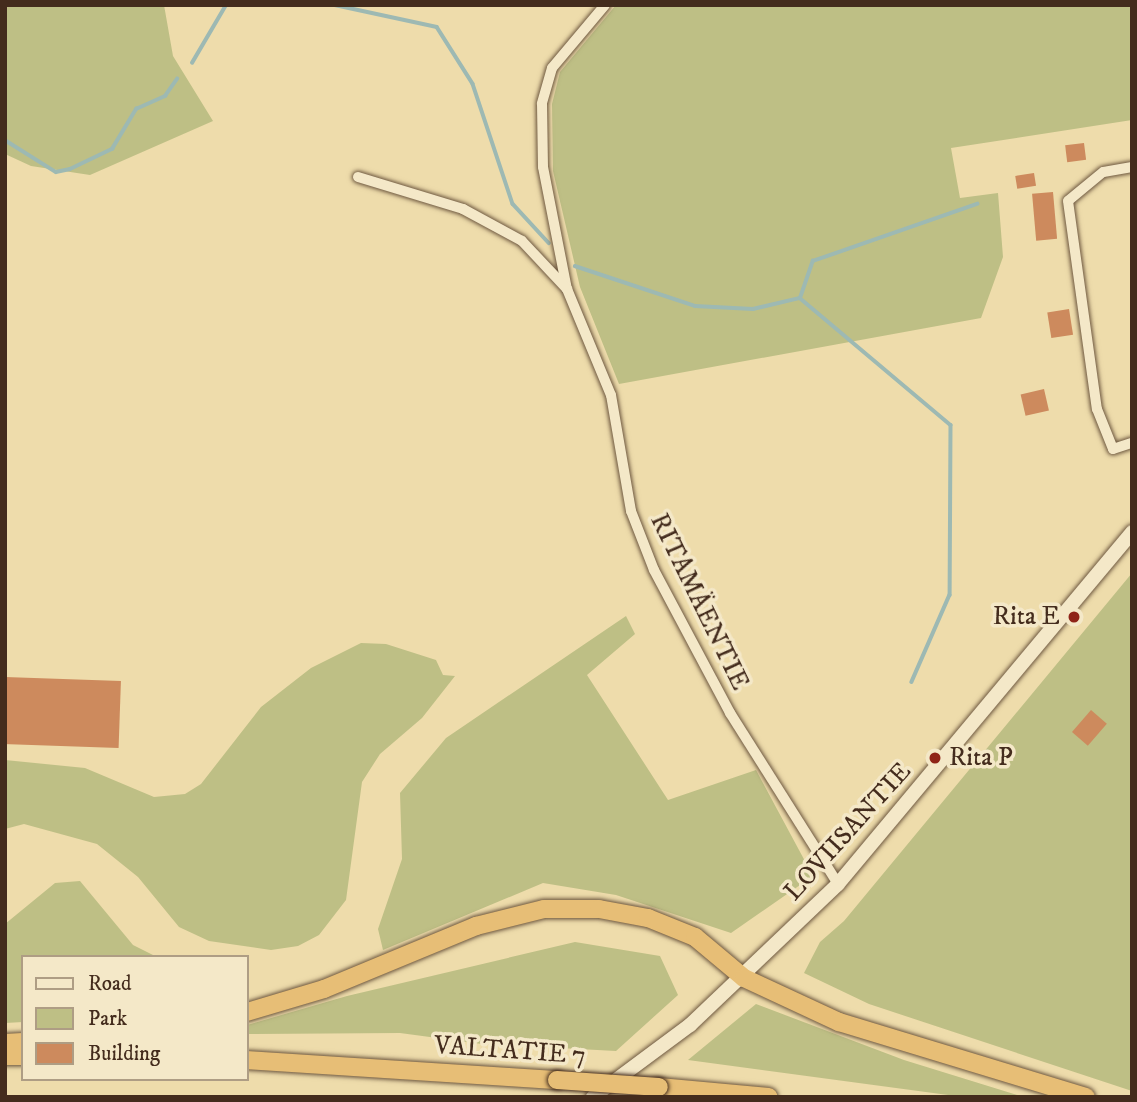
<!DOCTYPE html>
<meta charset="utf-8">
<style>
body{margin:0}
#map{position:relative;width:1137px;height:1102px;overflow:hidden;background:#eedcab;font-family:"IM FELL DW Pica",serif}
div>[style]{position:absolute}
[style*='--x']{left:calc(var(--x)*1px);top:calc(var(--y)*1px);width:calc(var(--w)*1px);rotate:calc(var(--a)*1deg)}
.green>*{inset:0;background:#bebf85}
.stream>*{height:3.5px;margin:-1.75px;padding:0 1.75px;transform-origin:1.75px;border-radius:1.75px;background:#9db9b3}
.building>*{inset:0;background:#cd8a5d;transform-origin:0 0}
.roads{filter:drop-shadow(0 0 2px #6e5840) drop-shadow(0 0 2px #6e5840)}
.street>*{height:10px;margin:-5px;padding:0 5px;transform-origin:5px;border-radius:5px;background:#f4e8c8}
.secondary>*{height:14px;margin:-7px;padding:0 7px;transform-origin:7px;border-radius:7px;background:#f4e8c8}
.highway>*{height:18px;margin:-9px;padding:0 9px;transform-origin:9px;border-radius:9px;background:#e7be76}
.bridges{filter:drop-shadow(0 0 2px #442c1d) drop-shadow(0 0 2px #442c1d)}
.highway-bridge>*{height:18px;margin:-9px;padding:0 9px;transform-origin:9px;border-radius:9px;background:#e7be76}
.dots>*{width:19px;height:19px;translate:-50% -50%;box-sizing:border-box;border:4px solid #f4e8c8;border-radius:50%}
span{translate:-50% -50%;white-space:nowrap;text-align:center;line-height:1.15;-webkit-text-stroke:7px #f4e8c8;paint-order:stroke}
.street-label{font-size:26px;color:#442c1d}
.poi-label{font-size:26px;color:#442c1d}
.right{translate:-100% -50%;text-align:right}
.left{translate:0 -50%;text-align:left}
.frame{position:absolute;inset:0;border:7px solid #442c1d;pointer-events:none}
.legend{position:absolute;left:21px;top:955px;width:228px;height:126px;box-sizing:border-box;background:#f4e8c8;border:2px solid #ae9d84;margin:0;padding:9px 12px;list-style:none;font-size:21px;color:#442c1d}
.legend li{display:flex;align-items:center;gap:14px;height:35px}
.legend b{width:35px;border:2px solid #ae9d84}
</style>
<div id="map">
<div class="green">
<i style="clip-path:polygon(5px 5px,164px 5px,173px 56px,213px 121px,90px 175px,31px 166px,5px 154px)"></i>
<i style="clip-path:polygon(616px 5px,1132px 5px,1132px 120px,951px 148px,960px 198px,998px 193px,1003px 257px,981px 318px,619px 384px,580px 287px,553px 171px,552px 104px,560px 72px)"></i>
<i style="clip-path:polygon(1132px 573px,1132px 1091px,869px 1004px,804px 973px,820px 942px,844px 921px)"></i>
<i style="clip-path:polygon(626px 616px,635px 634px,587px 675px,668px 800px,756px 770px,813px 876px,731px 933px,616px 895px,543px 883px,383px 950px,378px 929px,402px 859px,400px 793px,446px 738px)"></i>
<i style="clip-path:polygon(361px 643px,386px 644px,436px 660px,443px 675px,455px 676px,422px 718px,380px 754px,362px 782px,346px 900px,319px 935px,298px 946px,271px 950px,209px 941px,179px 927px,138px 877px,97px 844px,24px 824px,5px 829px,5px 760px,85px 768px,154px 797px,185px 794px,201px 784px,261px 707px,311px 668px)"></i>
<i style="clip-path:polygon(80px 881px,133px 945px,157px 957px,23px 957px,23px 1022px,5px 1023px,5px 924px,55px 883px)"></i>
<i style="clip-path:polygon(575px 942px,660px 956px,678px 995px,616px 1051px,482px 1044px,400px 1033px,247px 1034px,247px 1025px,347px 996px)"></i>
<i style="clip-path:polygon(756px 1004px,904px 1060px,1024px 1097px,963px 1097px,688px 1060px)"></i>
</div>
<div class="stream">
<i style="--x:335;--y:5;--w:104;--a:12.2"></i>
<i style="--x:437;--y:27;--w:67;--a:57.7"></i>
<i style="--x:473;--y:84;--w:126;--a:71.6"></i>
<i style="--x:513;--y:204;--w:53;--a:47.3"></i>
<i style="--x:192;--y:63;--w:67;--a:-59.6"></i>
<i style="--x:5;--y:140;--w:60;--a:32.1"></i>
<i style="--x:56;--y:172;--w:14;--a:-12"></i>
<i style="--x:70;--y:169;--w:47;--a:-25.5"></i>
<i style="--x:112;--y:149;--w:47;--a:-59"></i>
<i style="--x:136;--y:109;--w:32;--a:-24"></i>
<i style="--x:165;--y:96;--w:21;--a:-55"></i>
<i style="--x:575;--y:266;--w:126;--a:18.4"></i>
<i style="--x:695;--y:306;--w:58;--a:3"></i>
<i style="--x:753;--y:309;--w:48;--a:-13.2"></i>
<i style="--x:800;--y:298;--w:39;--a:-71"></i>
<i style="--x:813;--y:261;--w:174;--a:-19.2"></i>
<i style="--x:800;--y:298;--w:197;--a:40.1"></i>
<i style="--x:951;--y:425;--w:170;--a:90.3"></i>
<i style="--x:950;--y:595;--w:95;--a:113.6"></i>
</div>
<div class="building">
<i style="left:1084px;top:143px;width:17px;height:19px;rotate:83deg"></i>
<i style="left:1034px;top:173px;width:13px;height:19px;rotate:81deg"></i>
<i style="left:1053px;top:192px;width:47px;height:21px;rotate:85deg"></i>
<i style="left:1069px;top:309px;width:26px;height:22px;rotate:81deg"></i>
<i style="left:1044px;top:389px;width:22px;height:24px;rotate:77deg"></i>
<i style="left:5px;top:677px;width:116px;height:67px;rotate:2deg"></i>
<i style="left:1091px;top:710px;width:21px;height:29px;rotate:41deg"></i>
</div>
<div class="roads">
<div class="street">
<i style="--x:605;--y:5;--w:82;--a:130.1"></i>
<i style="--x:552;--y:68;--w:37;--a:106"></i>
<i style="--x:542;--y:104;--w:63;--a:89.1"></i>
<i style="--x:543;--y:167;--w:124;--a:78.9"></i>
<i style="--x:567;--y:289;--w:115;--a:67.5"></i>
<i style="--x:611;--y:395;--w:118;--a:80.2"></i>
<i style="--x:631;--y:511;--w:63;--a:68.7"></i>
<i style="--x:654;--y:570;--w:162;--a:62"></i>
<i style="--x:730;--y:713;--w:202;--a:57.7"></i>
<i style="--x:1132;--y:167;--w:29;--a:170"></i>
<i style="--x:1103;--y:172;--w:45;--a:140.4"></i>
<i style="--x:1068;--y:201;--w:210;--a:82.1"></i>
<i style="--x:1097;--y:409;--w:43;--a:68.2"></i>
<i style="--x:1113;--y:449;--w:20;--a:-18"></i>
<i style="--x:358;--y:177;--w:110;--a:16.9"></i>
<i style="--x:463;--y:209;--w:67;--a:28.5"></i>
<i style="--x:522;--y:241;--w:66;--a:46.8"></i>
</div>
<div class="secondary">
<i style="--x:593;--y:1097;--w:121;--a:-36.6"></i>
<i style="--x:690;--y:1025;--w:204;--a:-43.6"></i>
<i style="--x:838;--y:884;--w:459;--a:-50.1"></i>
</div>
<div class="highway">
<i style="--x:247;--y:1012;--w:80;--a:-16.6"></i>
<i style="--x:324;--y:989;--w:165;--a:-22.5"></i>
<i style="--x:476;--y:926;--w:70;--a:-14"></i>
<i style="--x:544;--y:909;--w:55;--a:0"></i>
<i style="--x:599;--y:909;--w:50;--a:10.4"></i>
<i style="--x:648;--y:918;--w:51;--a:22"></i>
<i style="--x:695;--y:937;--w:64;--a:39.9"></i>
<i style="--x:744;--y:978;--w:105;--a:24.9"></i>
<i style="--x:839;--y:1022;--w:258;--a:16.9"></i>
<i style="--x:5;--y:1043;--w:18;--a:-3"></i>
<i style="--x:5;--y:1056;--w:18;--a:0"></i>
<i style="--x:247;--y:1060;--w:311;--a:3.7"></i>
<i style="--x:659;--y:1087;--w:110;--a:5.2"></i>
</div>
</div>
<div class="bridges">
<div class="highway-bridge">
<i style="--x:557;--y:1080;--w:102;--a:3.9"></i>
</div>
</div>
<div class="dots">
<i style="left:1074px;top:617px;background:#8f2418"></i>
<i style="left:935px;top:758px;background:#8f2418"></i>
</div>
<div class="street-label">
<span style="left:699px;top:602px;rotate:64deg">RITAMÄENTIE</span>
<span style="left:848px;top:832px;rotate:-48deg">LOVIISANTIE</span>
<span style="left:510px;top:1051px;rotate:4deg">VALTATIE 7</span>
</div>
<div class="poi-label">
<span class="right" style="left:1060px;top:617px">Rita E</span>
<span class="left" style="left:949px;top:758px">Rita P</span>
</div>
<div class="frame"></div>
<ul class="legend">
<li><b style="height:9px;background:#f4e8c8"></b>Road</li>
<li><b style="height:19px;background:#bebf85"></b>Park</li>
<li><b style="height:19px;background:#cd8a5d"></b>Building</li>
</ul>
</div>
